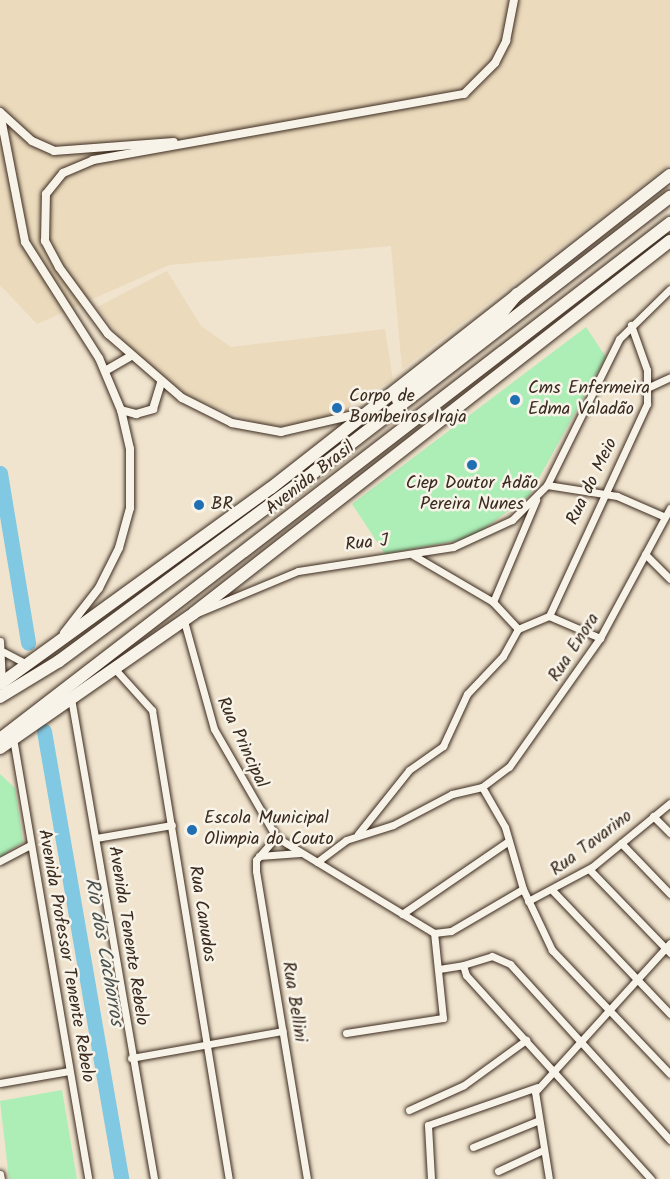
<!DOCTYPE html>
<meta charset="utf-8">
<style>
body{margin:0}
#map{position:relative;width:670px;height:1179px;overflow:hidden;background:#f0e4ce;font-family:Kalam,sans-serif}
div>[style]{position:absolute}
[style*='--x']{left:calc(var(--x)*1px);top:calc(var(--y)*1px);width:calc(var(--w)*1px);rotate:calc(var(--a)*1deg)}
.built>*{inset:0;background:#ebdabc}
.green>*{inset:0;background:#adeeb7}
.river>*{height:15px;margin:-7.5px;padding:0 7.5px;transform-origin:7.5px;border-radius:7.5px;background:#81c8e2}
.roads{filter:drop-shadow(0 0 2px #3b2a1e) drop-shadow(0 0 2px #3b2a1e)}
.minor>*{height:7px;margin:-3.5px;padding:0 3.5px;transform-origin:3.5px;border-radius:3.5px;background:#f7f3e8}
.tertiary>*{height:8px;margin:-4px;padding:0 4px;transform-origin:4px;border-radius:4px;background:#f7f3e8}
.trunk>*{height:12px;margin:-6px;padding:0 6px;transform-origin:6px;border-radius:6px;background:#f7f3e8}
.motorway>*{height:12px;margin:-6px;padding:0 6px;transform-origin:6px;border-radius:6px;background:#f7f3e8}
.dots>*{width:16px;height:16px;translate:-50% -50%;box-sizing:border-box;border:3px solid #f7f3e8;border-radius:50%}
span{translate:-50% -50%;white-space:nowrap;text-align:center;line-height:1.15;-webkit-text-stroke:5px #f7f3e8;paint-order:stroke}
.poi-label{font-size:18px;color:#3b2a1e}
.left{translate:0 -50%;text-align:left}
.street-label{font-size:18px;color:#3b2a1e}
.water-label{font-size:20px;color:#4c524f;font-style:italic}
</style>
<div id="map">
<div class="built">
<i style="clip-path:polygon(0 0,670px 0,670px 164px,402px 369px,391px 246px,169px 265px,37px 324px,0 285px)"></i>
<i style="clip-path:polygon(167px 271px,201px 326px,231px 347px,385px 329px,393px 380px,351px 403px,349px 415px,299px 428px,258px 423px,179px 394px,124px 343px,97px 307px)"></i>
</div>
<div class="green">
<i style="clip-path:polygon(586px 327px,606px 357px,529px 496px,471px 538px,385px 554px,352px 504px)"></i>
<i style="clip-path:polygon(0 774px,15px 788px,23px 842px,0 857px)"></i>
<i style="clip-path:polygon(62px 1090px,77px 1179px,9px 1179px,0 1101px)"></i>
</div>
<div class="river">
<i style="--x:0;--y:473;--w:172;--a:80.6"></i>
<i style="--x:44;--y:731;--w:455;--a:80.2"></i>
</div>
<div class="roads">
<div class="minor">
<i style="--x:649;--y:387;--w:23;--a:-25"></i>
<i style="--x:547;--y:485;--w:71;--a:8.9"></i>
<i style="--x:617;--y:496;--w:52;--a:23.6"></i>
<i style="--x:645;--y:554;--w:35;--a:45"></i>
<i style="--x:413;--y:555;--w:93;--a:30.4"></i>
<i style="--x:493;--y:602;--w:37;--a:47"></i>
<i style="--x:518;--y:629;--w:34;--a:-23"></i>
<i style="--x:549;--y:616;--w:56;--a:23.3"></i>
<i style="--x:493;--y:602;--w:111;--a:-67.1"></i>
<i style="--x:197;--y:613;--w:109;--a:-22.6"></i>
<i style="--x:298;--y:571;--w:157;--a:-8.8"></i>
<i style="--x:453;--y:547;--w:65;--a:-24.6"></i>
<i style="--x:512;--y:520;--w:49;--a:-45"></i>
<i style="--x:547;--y:485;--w:163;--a:-63.7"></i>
<i style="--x:619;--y:339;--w:71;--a:-44.4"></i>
<i style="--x:549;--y:616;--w:234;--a:-65.2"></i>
<i style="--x:647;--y:404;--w:34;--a:-90"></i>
<i style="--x:647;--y:370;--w:48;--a:-109.6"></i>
<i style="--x:184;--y:621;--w:112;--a:74.5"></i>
<i style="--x:214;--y:729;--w:125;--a:60.1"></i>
<i style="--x:276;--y:837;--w:185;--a:31.3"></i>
<i style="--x:434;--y:933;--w:17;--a:-7"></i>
<i style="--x:451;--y:931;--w:83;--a:-30.3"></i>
<i style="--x:0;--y:641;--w:42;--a:87.3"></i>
<i style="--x:4;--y:652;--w:27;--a:28"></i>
<i style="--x:114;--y:668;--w:57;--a:47.9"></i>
<i style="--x:152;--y:710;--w:475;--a:80.7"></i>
<i style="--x:71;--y:698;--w:488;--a:80.2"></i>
<i style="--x:13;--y:738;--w:447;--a:80.3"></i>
<i style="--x:482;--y:787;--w:46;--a:60.1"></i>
<i style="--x:505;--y:827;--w:65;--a:73.8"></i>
<i style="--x:523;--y:889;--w:68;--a:64.6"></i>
<i style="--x:552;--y:950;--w:171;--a:46.4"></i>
<i style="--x:653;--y:816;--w:24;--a:45"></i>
<i style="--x:358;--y:834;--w:82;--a:-51.4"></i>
<i style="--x:409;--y:770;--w:42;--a:-35.2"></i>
<i style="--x:443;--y:746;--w:57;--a:-65.2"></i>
<i style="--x:467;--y:694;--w:52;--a:-46.5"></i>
<i style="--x:503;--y:656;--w:31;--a:-61"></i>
<i style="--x:276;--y:837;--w:30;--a:131"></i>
<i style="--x:256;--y:860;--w:11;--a:90"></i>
<i style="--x:256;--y:871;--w:312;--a:80.6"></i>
<i style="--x:96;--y:838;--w:77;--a:-9.7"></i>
<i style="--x:621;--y:843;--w:71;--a:46.1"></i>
<i style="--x:259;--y:856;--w:41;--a:-4.2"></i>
<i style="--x:0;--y:861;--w:34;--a:-28"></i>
<i style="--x:317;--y:862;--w:36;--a:-37"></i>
<i style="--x:346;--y:840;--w:49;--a:-17.7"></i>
<i style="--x:393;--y:825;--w:67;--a:-27.7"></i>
<i style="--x:452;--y:794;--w:31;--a:-13"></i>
<i style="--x:482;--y:787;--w:34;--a:-37"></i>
<i style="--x:509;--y:767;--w:158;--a:-54.8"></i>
<i style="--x:600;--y:638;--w:148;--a:-61.7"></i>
<i style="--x:589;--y:869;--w:117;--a:46"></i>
<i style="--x:553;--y:891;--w:170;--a:46.4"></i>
<i style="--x:528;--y:901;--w:72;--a:-28"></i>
<i style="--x:592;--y:867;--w:101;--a:-39.4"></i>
<i style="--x:402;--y:914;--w:127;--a:-34.4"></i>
<i style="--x:439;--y:969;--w:24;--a:-9"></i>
<i style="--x:346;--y:1033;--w:98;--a:-8.8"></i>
<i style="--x:443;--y:1018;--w:85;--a:-96"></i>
<i style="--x:131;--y:1058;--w:154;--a:-10.1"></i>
<i style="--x:0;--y:1083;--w:70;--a:-9.9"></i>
<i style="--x:409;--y:1110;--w:60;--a:-24.4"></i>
<i style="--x:464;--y:1085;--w:77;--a:-36"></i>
<i style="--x:473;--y:1147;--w:69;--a:-22.1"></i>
<i style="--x:498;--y:1171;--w:50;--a:-25"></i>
<i style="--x:0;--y:1174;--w:5;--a:79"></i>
<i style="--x:431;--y:1179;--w:54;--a:-93.2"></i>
<i style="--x:428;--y:1125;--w:115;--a:-19.2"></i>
<i style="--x:549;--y:1179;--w:88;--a:-99.1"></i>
<i style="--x:535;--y:1092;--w:201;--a:-47.8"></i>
<i style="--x:651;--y:1179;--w:275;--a:-132.2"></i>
<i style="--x:466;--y:975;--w:10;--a:-107"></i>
<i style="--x:463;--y:965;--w:30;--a:-17"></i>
<i style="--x:492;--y:956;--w:20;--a:24"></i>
<i style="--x:510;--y:964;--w:238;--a:47.7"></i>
</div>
<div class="tertiary">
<i style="--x:0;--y:112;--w:43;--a:42.2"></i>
<i style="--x:32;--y:141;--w:24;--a:24"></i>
<i style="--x:54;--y:151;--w:120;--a:-4.3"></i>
<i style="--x:0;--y:113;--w:131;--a:79"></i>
<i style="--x:25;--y:242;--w:138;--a:57.5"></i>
<i style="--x:99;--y:358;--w:56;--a:67.1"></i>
<i style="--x:121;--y:410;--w:40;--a:77"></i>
<i style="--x:130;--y:449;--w:59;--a:90"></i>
<i style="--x:130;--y:508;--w:41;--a:105.4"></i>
<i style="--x:119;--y:548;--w:45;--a:116.6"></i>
<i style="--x:99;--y:588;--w:57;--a:127.9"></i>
<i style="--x:105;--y:371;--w:30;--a:-30"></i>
<i style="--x:121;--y:410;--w:16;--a:15"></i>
<i style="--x:136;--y:414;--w:18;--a:-16"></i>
<i style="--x:153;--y:409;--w:28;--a:-73"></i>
<i style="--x:362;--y:413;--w:83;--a:166.8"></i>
<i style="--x:281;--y:432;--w:50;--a:-169.6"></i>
<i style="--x:232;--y:423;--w:56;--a:-153.4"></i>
<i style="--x:182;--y:398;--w:98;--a:-139.1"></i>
<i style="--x:108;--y:334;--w:83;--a:-126.2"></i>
<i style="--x:59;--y:267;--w:30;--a:-118"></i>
<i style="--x:45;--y:241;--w:47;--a:-88.8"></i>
<i style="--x:46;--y:194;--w:27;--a:-51"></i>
<i style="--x:63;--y:173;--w:33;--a:-23"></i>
<i style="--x:93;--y:160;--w:377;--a:-10.1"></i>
<i style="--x:464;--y:94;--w:44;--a:-45"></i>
<i style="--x:495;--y:63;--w:25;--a:-63"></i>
<i style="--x:506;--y:41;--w:42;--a:-79"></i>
</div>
<div class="trunk">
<i style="--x:0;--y:684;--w:334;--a:-35.9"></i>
<i style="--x:271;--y:488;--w:507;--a:-38.11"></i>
<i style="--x:0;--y:748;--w:236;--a:-34.8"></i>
<i style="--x:194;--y:613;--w:604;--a:-38.01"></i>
</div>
<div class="motorway">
<i style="--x:398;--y:400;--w:120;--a:-38.6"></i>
<i style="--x:492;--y:325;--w:40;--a:-51"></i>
<i style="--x:0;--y:697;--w:69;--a:-31.4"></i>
<i style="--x:59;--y:661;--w:317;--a:-36.5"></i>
<i style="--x:314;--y:472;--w:450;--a:-37.7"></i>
<i style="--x:0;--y:739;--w:846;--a:-37.6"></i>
</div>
</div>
<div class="dots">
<i style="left:515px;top:400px;background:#1f6fb2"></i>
<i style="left:337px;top:408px;background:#1f6fb2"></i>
<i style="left:472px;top:465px;background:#1f6fb2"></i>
<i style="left:199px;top:505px;background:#1f6fb2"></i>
<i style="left:192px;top:830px;background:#1f6fb2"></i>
</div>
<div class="poi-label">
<span class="left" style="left:528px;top:400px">Cms Enfermeira<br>Edma Valadão</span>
<span class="left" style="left:349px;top:408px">Corpo de<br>Bombeiros Iraja</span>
<span style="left:472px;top:495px">Ciep Doutor Adão<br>Pereira Nunes</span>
<span class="left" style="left:211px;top:505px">BR</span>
<span class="left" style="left:204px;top:830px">Escola Municipal<br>Olimpia do Couto</span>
</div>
<div class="street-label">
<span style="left:311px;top:479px;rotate:-38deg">Avenida Brasil</span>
<span style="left:593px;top:482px;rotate:-64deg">Rua do Meio</span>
<span style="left:367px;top:544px;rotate:-6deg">Rua J</span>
<span style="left:575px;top:648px;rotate:-57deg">Rua Enora</span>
<span style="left:241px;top:743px;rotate:65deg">Rua Principal</span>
<span style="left:592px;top:844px;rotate:-37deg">Rua Tavarino</span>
<span style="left:201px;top:914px;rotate:81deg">Rua Canudos</span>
<span style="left:127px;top:936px;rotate:81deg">Avenida Tenente Rebelo</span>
<span style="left:65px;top:956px;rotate:80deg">Avenida Professor Tenente Rebelo</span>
<span style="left:293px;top:1002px;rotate:81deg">Rua Bellini</span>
</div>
<div class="water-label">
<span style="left:103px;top:952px;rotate:80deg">Rio dos Cachorros</span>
</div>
</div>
